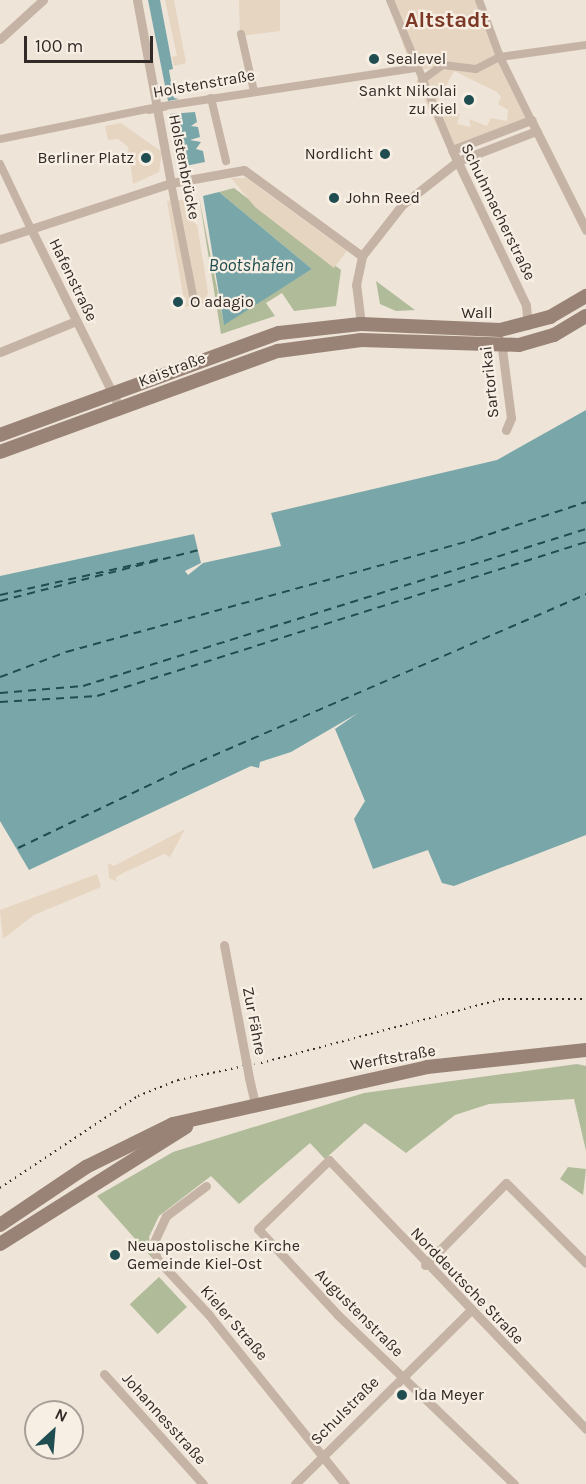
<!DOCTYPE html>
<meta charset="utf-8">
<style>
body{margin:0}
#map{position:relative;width:586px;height:1484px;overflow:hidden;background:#efe4d8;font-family:Karla,sans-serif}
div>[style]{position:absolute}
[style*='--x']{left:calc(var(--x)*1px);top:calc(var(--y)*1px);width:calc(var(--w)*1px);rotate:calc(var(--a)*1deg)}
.green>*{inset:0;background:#b0bc99;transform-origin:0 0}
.plaza>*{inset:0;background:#e6d5c0}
.water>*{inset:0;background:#79a7a9}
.ferry>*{height:1.5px;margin-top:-0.75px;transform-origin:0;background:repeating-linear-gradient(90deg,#1f4d50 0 8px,transparent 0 14px)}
.pedestrian>*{height:8px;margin:-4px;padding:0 4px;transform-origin:4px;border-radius:4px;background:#c5b4a5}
.minor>*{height:9px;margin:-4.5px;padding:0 4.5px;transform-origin:4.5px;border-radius:4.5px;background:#c5b4a5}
.secondary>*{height:14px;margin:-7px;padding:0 7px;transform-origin:7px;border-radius:7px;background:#998377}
.rail>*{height:2px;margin-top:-1px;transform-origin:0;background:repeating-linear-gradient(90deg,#322a26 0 1.5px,transparent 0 6px)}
.minor-bridge>*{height:9px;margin:-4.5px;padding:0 4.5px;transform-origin:4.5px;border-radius:4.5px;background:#c5b4a5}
.dots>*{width:16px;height:16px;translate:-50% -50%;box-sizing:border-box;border:3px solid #f7eee4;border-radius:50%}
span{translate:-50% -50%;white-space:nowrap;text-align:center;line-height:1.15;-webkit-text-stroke:4.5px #f7eee4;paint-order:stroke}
.poi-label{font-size:16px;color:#322a26}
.left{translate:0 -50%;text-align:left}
.right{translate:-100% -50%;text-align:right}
.street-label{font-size:16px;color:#322a26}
.water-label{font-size:18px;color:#1f4d50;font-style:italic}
.district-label{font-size:22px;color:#7b3925;font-weight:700}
.north{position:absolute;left:24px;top:1400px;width:60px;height:60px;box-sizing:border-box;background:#f7eee4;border:2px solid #a8a098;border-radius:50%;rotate:26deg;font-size:16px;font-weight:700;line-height:24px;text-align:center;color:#322a26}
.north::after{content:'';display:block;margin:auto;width:21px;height:27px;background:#1f4d50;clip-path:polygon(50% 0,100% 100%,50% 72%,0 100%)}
.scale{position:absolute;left:24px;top:36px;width:129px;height:27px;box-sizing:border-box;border:3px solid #322a26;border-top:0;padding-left:8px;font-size:18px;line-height:21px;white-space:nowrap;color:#322a26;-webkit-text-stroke:4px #f7eee4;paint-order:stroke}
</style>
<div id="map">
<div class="green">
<i style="clip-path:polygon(234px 188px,341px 270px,336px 306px,294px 311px,282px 293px,266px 303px,275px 316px,221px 334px,199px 197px,224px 324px,312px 269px,219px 192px)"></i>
<i style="clip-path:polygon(376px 281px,415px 310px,396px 311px,380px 304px)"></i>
<i style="clip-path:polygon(577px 1064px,586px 1066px,586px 1151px,574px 1099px,489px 1104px,455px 1115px,406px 1153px,365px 1123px,325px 1159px,310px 1143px,239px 1204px,211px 1176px,159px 1216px,149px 1237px,153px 1259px,97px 1196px,173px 1152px,364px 1093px)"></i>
<i style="clip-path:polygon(568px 1167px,586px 1169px,583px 1195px,560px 1179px)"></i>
<i style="left:159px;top:1277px;width:41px;height:40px;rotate:47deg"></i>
</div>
<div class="plaza">
<i style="clip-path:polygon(165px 0,174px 0,186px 63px,174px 66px,172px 57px,177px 56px)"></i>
<i style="clip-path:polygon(239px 0,280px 0,280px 31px,240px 36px)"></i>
<i style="clip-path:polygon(evenodd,388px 0,480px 0,530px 116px,447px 148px,416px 81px,434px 68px,412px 71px,388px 0,454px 71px,497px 92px,501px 97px,498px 104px,508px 110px,507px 121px,491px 118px,487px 126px,469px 119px,471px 127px,457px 124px,460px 114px,437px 103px,454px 71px)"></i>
<i style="clip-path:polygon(121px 123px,162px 152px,159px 172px,133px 184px,128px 147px,118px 139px,108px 140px,105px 126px)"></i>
<i style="clip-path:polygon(231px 178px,246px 178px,347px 251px,334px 268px,255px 207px)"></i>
<i style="clip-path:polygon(193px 199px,208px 292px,205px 303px,185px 307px,167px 201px)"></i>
<i style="clip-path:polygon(185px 829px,170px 857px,164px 854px,123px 873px,115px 878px,118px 882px,109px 878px,108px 863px,114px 866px)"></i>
<i style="clip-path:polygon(97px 874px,101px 887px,34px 915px,3px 939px,0 910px)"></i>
</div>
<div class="water">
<i style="clip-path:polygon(148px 0,160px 0,173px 69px,169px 70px,174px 98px,179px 99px,168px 101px)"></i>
<i style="clip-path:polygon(195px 112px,197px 122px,191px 126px,198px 127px,200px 137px,190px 140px,201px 142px,196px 149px,203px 151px,205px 162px,180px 167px,170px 114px)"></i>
<i style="clip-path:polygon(219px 192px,312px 269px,224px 325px,203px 196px)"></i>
<i style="clip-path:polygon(586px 410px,586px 835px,454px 886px,442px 883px,428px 850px,373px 869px,354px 819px,365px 801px,335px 729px,358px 713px,291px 752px,260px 762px,259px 768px,251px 766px,29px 870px,0 821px,0 576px,194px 534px,201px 563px,185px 571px,188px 575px,203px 563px,281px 546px,271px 513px,497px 460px)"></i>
</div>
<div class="ferry">
<i style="--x:0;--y:595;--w:164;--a:-12.7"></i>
<i style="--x:0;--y:601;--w:204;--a:-14.4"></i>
<i style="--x:0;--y:677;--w:71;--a:-20.7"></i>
<i style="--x:66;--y:652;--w:424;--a:-15.4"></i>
<i style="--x:475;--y:539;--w:117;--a:-18.4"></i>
<i style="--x:0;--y:693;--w:83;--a:-4.8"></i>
<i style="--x:83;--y:686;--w:527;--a:-17.33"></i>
<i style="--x:0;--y:702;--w:97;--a:-3.5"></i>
<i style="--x:97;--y:696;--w:513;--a:-17.48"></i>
<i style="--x:18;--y:848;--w:187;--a:-25.6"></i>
<i style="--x:187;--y:767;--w:435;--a:-23.4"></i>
</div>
<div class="pedestrian">
<i style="--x:390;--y:0;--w:162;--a:67.5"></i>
<i style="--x:241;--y:34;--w:58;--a:77.2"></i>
<i style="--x:422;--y:80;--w:26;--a:-36"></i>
<i style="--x:443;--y:65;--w:33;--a:7"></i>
<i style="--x:476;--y:69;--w:27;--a:-27"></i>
<i style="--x:500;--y:57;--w:61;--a:-110.2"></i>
<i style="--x:211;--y:98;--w:65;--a:76.6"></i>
<i style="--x:164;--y:106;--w:254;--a:-8.6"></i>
<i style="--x:531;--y:120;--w:70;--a:-116.2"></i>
<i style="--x:500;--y:57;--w:87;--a:-7.9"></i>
<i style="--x:0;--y:139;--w:151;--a:-11.5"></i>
<i style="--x:0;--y:164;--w:70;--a:64.5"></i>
<i style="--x:171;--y:183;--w:124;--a:78.9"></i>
</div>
<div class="minor">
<i style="--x:137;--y:0;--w:186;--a:79.5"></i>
<i style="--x:0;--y:39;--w:58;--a:-42.2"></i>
<i style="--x:148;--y:109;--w:16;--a:-11"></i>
<i style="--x:30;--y:227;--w:202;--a:63.6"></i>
<i style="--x:0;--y:239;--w:180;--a:-18.1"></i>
<i style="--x:171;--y:183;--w:74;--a:-10.1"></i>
<i style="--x:244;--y:170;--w:146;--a:36.1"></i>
<i style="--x:361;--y:324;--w:39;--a:-97"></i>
<i style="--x:356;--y:285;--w:30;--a:-78"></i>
<i style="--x:362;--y:256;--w:65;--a:-51.9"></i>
<i style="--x:402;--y:205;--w:71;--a:-38.2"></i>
<i style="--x:458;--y:161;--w:84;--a:-21"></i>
<i style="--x:528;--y:325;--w:20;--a:-96"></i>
<i style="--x:526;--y:305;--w:172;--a:-115.5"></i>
<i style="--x:452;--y:150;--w:85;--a:-20.8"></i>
<i style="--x:531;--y:120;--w:123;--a:63.4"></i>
<i style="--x:501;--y:341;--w:78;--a:82.6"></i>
<i style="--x:511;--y:418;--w:13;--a:113"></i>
<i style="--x:0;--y:352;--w:82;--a:-22.2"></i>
<i style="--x:224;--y:945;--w:118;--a:79.3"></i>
<i style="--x:249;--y:1078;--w:26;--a:77"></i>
<i style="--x:206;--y:1186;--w:50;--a:143.1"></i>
<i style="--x:166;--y:1216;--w:31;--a:115"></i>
<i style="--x:153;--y:1244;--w:16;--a:75"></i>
<i style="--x:157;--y:1259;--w:76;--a:47.1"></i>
<i style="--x:209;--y:1315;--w:217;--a:51.2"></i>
<i style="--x:425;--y:1265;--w:115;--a:-45.4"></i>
<i style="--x:506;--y:1183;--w:113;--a:45"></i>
<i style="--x:104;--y:1374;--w:148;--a:48"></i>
<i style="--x:295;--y:1484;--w:246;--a:-44.7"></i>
<i style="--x:514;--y:1484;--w:244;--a:-136.2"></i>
<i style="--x:338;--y:1315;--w:117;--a:-132.9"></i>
<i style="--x:258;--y:1229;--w:99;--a:-44.2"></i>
<i style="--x:329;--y:1160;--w:372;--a:46.3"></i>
</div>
<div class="secondary">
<i style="--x:0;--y:435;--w:297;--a:-20.1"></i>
<i style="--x:279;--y:333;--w:82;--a:-6.3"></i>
<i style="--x:361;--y:324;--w:139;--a:2.5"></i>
<i style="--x:500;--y:330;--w:52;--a:-14.6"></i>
<i style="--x:550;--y:317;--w:42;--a:-30.3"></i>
<i style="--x:0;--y:452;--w:296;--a:-20"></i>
<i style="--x:278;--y:351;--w:84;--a:-7.5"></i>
<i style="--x:361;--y:340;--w:158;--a:1.8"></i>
<i style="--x:519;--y:345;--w:36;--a:-16"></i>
<i style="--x:554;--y:335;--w:37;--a:-31"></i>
<i style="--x:0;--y:1225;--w:104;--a:-34"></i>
<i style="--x:86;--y:1167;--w:97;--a:-26.3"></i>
<i style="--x:173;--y:1124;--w:260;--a:-12.6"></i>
<i style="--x:427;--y:1067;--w:160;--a:-6.1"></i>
<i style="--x:0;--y:1244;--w:220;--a:-32.2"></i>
</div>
<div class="rail">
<i style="--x:261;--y:1063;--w:249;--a:-14.9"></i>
<i style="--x:502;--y:999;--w:84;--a:0"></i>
<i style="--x:0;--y:1188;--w:166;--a:-33.7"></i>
<i style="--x:138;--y:1096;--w:43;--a:-21.8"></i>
<i style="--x:178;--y:1080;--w:78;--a:-11.9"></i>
</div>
<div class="minor-bridge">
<i style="--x:246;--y:1061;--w:17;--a:80"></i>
</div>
<div class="dots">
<i style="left:374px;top:59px;background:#1f4d50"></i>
<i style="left:469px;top:100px;background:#1f4d50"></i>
<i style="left:385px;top:154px;background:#1f4d50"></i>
<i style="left:146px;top:158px;background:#1f4d50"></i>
<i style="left:334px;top:198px;background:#1f4d50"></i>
<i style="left:178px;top:302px;background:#1f4d50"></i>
<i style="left:115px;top:1255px;background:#1f4d50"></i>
<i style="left:402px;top:1395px;background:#1f4d50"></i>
</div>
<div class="poi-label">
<span class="left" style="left:386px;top:59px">Sealevel</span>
<span class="right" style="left:457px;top:100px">Sankt Nikolai<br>zu Kiel</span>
<span class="right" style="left:373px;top:154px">Nordlicht</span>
<span class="right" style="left:134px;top:158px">Berliner Platz</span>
<span class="left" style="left:346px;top:198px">John Reed</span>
<span class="left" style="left:190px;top:302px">O adagio</span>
<span class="left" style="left:127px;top:1255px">Neuapostolische Kirche<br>Gemeinde Kiel-Ost</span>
<span class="left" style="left:414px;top:1395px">Ida Meyer</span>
</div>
<div class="street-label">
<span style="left:204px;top:84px;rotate:-10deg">Holstenstraße</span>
<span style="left:184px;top:167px;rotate:79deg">Holstenbrücke</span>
<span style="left:498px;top:212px;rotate:64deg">Schuhmacherstraße</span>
<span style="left:73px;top:280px;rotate:64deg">Hafenstraße</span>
<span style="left:477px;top:313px">Wall</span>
<span style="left:172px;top:370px;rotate:-21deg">Kaistraße</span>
<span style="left:490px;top:382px;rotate:-96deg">Sartorikai</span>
<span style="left:254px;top:1021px;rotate:79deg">Zur Fähre</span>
<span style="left:393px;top:1058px;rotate:-10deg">Werftstraße</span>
<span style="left:467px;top:1286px;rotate:46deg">Norddeutsche Straße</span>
<span style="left:359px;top:1313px;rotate:45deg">Augustenstraße</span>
<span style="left:234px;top:1323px;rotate:49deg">Kieler Straße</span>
<span style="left:345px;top:1411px;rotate:-45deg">Schulstraße</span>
<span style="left:164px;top:1419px;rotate:48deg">Johannesstraße</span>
</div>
<div class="water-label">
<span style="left:251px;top:265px">Bootshafen</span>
</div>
<div class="district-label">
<span style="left:447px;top:21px">Altstadt</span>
</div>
<div class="north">N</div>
<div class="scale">100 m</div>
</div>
